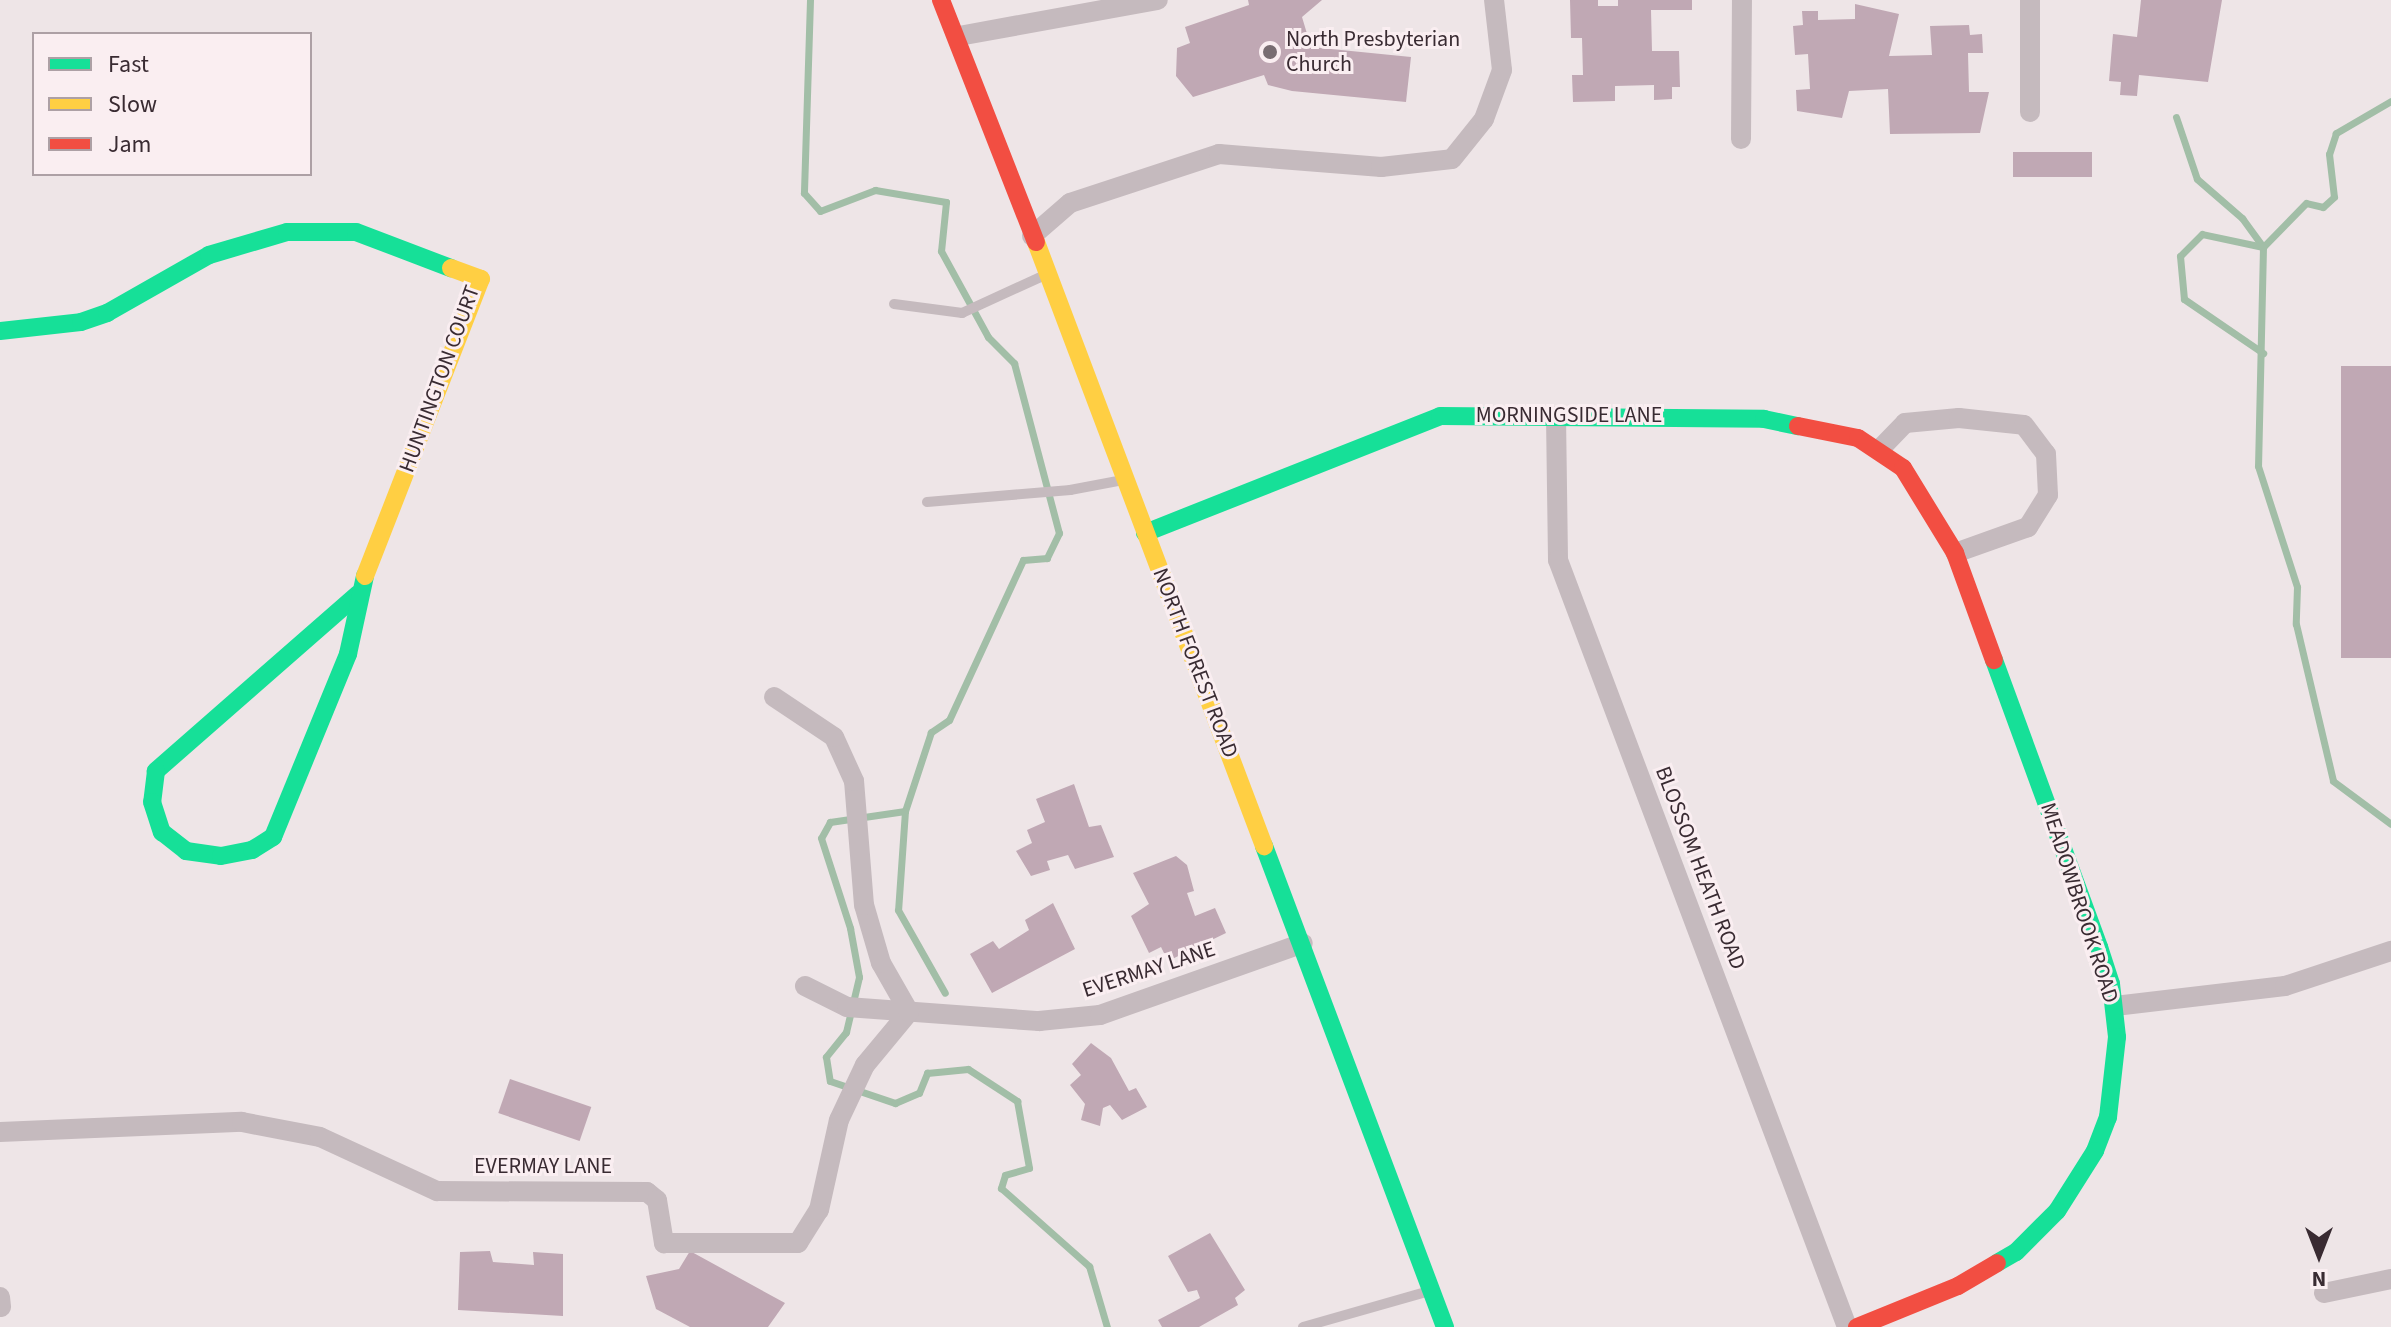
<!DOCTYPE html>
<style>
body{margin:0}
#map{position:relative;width:2391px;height:1327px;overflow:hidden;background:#eee5e7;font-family:"Source Sans 3",sans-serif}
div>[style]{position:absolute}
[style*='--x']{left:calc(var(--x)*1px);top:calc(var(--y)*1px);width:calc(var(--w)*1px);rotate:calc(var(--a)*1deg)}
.stream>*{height:7px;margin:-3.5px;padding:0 3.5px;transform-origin:3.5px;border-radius:3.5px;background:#a2bea7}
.building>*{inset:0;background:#c0a8b4;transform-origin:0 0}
.lane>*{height:10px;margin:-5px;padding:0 5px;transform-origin:5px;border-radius:5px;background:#c5babe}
.street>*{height:20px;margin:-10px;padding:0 10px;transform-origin:10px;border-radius:10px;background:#c5babe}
.fast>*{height:18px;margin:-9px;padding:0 9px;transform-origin:9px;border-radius:9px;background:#16e098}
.slow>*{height:18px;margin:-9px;padding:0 9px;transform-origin:9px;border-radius:9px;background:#ffcf43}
.jam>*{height:18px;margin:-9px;padding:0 9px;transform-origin:9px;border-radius:9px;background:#f24e42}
.dots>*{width:22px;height:22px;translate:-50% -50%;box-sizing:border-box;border:4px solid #faeef1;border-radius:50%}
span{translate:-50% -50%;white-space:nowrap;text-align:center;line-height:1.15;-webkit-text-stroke:6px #faeef1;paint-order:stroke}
.poi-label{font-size:22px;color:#392b32}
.left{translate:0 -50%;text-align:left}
.street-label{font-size:22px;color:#392b32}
.legend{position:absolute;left:32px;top:32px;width:280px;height:144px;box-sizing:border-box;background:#faeef1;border:2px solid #ada0a5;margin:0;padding:10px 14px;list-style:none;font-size:24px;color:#392b32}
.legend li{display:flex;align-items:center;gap:16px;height:40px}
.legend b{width:40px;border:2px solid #ada0a5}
.north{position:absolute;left:2279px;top:1215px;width:80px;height:80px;-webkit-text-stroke:6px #faeef1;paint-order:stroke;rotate:180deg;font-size:22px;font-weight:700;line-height:32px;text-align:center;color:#392b32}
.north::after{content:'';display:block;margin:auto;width:28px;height:36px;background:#392b32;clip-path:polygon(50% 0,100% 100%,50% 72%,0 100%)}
</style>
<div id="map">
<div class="stream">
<i style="--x:810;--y:0;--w:193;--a:91.8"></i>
<i style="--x:804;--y:193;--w:24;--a:48"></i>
<i style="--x:820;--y:211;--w:59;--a:-20.9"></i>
<i style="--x:875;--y:190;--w:72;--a:9.6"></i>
<i style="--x:946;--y:202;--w:49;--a:95.8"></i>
<i style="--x:941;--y:251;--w:98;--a:61.3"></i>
<i style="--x:988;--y:337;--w:37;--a:45"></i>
<i style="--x:1014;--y:363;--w:176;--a:75.2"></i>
<i style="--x:1059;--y:533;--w:28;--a:116"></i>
<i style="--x:1047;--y:558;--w:24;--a:175"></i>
<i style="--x:1023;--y:560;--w:176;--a:114.8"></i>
<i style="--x:949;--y:720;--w:22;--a:146"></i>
<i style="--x:931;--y:732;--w:83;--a:108.2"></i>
<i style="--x:905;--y:811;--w:76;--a:171.7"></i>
<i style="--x:830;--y:822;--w:18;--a:119"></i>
<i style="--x:821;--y:838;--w:95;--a:72.1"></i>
<i style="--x:850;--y:928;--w:50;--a:79.6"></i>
<i style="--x:859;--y:977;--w:57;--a:103.3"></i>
<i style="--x:846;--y:1032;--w:32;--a:129"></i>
<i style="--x:826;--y:1057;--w:24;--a:81"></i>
<i style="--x:830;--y:1081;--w:69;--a:18.7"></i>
<i style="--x:895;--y:1103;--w:26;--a:-23"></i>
<i style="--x:919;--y:1093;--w:22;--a:-68"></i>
<i style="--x:927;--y:1073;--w:41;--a:-5.6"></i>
<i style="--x:968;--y:1069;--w:59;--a:33.1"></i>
<i style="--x:1017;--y:1101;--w:68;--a:79.8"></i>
<i style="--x:1029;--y:1168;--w:25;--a:164"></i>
<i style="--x:1005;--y:1175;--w:14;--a:107"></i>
<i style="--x:1001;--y:1188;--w:118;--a:41.6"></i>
<i style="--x:1089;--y:1266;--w:64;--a:73.6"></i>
<i style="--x:2391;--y:101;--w:64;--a:149.8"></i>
<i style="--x:2336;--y:133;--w:22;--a:108"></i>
<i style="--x:2329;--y:154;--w:43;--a:83.4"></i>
<i style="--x:2334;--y:197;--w:15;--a:138"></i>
<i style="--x:2323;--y:207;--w:17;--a:-167"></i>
<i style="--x:2306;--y:203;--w:62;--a:134.3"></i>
<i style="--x:2263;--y:247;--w:219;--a:91.3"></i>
<i style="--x:2258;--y:466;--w:127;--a:72.1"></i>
<i style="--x:2297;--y:587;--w:37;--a:92"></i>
<i style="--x:2296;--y:624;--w:161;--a:76.7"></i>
<i style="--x:2333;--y:781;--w:72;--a:36.6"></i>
<i style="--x:2176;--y:117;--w:65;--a:71.3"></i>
<i style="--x:2197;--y:179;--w:60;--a:40.9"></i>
<i style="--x:2242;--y:218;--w:36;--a:54"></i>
<i style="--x:2263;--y:247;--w:62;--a:-168"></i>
<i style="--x:2202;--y:234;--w:31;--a:135"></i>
<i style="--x:2180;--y:256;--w:43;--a:84.7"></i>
<i style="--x:2184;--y:299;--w:96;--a:34.4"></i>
<i style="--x:905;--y:811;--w:99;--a:94"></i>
<i style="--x:898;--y:910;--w:95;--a:60.5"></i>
</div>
<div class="building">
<i style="clip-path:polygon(1248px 0,1322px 0,1302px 17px,1311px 47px,1411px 57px,1406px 102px,1292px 91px,1268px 85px,1264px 75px,1193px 97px,1176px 76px,1177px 48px,1190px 43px,1185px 27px,1249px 5px)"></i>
<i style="clip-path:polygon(1570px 0,1598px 0,1598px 6px,1618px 6px,1618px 0,1692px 0,1692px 10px,1651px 10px,1652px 51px,1679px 51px,1680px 87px,1672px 87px,1672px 99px,1654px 100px,1654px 85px,1615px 86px,1615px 101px,1573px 102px,1572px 75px,1583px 75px,1582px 38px,1571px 38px)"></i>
<i style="clip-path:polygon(2141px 0,2222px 0,2208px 82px,2139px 75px,2137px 96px,2120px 95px,2121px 82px,2109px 81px,2113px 34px,2137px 37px)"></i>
<i style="clip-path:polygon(1855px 4px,1899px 14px,1889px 56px,1932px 55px,1930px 26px,1969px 25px,1970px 35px,1982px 34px,1983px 53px,1968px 53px,1969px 92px,1989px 92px,1980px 133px,1890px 134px,1888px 89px,1849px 91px,1842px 118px,1797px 111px,1796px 90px,1810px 89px,1808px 54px,1795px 55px,1793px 26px,1803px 25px,1802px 11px,1818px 11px,1818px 20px,1855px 19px)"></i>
<i style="left:2013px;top:152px;width:79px;height:25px"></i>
<i style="left:2341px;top:366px;width:50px;height:292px"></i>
<i style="clip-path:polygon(1074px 784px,1089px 827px,1101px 825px,1114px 857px,1075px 869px,1068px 855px,1047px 861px,1050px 870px,1031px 876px,1016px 851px,1032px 843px,1027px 830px,1045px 822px,1036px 799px)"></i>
<i style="clip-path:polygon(1176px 856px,1187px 865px,1194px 891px,1187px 893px,1195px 916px,1215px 908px,1226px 933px,1168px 961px,1161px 947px,1149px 953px,1131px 916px,1149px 904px,1133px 873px)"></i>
<i style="clip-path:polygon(1053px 903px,1075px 949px,992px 993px,970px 954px,993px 941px,999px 949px,1029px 930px,1025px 920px)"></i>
<i style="clip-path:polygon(1091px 1043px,1111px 1058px,1129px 1091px,1136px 1088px,1147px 1107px,1122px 1120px,1110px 1105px,1103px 1108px,1100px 1126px,1081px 1120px,1085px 1104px,1070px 1085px,1081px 1075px,1072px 1064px)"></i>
<i style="left:510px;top:1079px;width:86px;height:36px;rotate:19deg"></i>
<i style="clip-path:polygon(1210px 1233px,1245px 1290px,1235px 1298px,1238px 1305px,1199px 1327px,1162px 1327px,1158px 1320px,1200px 1298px,1197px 1290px,1188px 1292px,1168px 1256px)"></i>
<i style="clip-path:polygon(490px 1251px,493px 1262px,534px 1265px,533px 1252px,563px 1254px,563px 1316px,458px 1310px,460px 1252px)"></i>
<i style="clip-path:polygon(690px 1251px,785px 1303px,768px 1327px,690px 1327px,656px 1309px,646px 1276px,679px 1269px)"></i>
</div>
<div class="lane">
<i style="--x:894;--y:304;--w:69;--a:7.5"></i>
<i style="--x:962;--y:313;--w:94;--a:-24.6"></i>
<i style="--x:927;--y:502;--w:144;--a:-4.8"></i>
<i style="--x:1070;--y:490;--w:54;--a:-10.7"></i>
<i style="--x:1303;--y:1327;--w:131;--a:-15.9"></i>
</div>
<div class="street">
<i style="--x:2030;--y:0;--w:112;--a:90"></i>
<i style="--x:959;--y:36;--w:202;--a:-10.3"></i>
<i style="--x:1741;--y:139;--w:139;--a:-89.6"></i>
<i style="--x:1032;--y:236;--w:50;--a:-41"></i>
<i style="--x:1070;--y:203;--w:157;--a:-18.2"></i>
<i style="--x:1219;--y:154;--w:163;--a:4.6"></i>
<i style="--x:1381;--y:167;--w:71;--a:-6.4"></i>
<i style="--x:1452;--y:159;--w:51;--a:-51.3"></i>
<i style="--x:1484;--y:119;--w:52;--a:-69.8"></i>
<i style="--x:1502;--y:70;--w:70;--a:-96.5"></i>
<i style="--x:1556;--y:416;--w:144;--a:89.2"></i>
<i style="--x:1558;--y:560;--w:820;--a:69.35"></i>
<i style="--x:1880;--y:449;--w:36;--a:-46"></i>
<i style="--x:1905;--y:423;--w:54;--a:-5.3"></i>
<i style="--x:1959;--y:418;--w:65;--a:6.1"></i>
<i style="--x:2024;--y:425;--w:36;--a:53"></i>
<i style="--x:2046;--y:454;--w:41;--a:87.2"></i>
<i style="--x:2048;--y:495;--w:38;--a:122"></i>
<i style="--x:2028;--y:527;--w:77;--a:160.4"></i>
<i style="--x:805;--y:986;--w:47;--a:26.6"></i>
<i style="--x:847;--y:1007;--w:193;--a:4.2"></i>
<i style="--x:1039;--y:1021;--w:61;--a:-5.6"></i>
<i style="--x:1100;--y:1015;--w:215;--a:-19.5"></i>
<i style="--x:2115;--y:1006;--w:171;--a:-6.7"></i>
<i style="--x:2285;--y:986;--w:112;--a:-18.3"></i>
<i style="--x:0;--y:1132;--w:242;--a:-2.4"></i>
<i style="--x:242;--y:1122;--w:79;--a:10.9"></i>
<i style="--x:320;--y:1137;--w:129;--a:24.8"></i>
<i style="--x:437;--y:1191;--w:210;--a:0.3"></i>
<i style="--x:647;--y:1192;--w:13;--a:39"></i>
<i style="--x:657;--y:1200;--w:44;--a:80.8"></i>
<i style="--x:664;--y:1243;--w:134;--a:0"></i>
<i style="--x:798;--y:1243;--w:39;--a:-58"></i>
<i style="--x:819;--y:1210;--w:92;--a:-77.5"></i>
<i style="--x:839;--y:1120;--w:61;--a:-64.7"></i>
<i style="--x:865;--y:1065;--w:69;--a:-50.3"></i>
<i style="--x:909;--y:1012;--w:56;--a:-119.7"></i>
<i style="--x:881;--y:963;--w:60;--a:-106.3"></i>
<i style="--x:864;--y:905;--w:124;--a:-94.6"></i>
<i style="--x:854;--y:781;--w:48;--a:-114.4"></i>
<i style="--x:834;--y:737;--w:72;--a:-146.3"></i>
<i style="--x:2324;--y:1293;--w:68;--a:-11.8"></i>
<i style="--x:0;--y:1297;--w:10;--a:84"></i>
</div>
<div class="fast">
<i style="--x:0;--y:331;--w:81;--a:-6.3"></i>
<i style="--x:81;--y:322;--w:28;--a:-19"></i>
<i style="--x:107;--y:313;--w:117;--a:-29.6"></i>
<i style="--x:209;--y:255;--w:81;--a:-16.4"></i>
<i style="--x:287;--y:232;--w:69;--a:0"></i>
<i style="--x:356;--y:232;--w:102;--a:20.8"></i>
<i style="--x:1145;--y:533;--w:317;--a:-21.6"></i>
<i style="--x:1440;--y:416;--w:324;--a:0.5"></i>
<i style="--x:1764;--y:419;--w:35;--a:12"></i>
<i style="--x:358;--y:594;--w:269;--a:138.8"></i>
<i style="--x:156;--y:771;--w:31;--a:97"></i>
<i style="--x:152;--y:802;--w:32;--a:72"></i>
<i style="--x:162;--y:832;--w:31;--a:38"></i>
<i style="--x:186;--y:851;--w:35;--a:8"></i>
<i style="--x:221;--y:856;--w:32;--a:-11"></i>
<i style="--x:252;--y:850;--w:25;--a:-32"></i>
<i style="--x:273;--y:837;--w:198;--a:-67.7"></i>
<i style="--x:348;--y:654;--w:80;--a:-77.7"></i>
<i style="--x:1994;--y:660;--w:306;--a:69.9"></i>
<i style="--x:2099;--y:947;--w:39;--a:72"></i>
<i style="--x:2111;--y:984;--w:53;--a:83.5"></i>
<i style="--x:2117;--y:1037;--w:81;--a:96.4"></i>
<i style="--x:2108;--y:1117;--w:36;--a:111"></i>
<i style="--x:2095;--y:1151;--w:71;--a:122.3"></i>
<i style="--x:2057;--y:1211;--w:58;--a:135"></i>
<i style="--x:2016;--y:1252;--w:22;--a:150"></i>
<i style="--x:1264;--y:846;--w:514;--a:69.38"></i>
</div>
<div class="slow">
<i style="--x:1036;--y:242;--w:646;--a:69.32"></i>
<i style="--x:365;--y:576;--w:319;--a:-68.7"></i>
<i style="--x:481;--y:279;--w:32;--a:-160"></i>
</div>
<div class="jam">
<i style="--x:941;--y:0;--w:260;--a:68.6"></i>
<i style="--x:1798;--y:426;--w:61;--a:11.3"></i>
<i style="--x:1858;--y:438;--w:54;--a:33.7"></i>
<i style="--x:1903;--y:468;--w:100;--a:58.5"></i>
<i style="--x:1955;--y:553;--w:114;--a:70"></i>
<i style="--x:1857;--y:1327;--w:109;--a:-22.1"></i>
<i style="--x:1958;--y:1286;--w:45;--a:-30.5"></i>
</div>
<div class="dots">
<i style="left:1270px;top:52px;background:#786c71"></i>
</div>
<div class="poi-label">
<span class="left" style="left:1286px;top:52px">North Presbyterian<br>Church</span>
</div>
<div class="street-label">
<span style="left:440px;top:379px;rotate:-70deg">HUNTINGTON COURT</span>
<span style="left:1569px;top:416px">MORNINGSIDE LANE</span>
<span style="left:1195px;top:663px;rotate:69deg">NORTH FOREST ROAD</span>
<span style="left:1700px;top:868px;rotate:69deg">BLOSSOM HEATH ROAD</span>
<span style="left:2079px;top:903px;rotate:72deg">MEADOWBROOK ROAD</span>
<span style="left:1149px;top:970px;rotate:-18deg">EVERMAY LANE</span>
<span style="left:543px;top:1167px">EVERMAY LANE</span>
</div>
<ul class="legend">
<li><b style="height:10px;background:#16e098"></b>Fast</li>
<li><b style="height:10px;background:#ffcf43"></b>Slow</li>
<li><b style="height:10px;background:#f24e42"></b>Jam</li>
</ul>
<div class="north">N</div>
</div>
